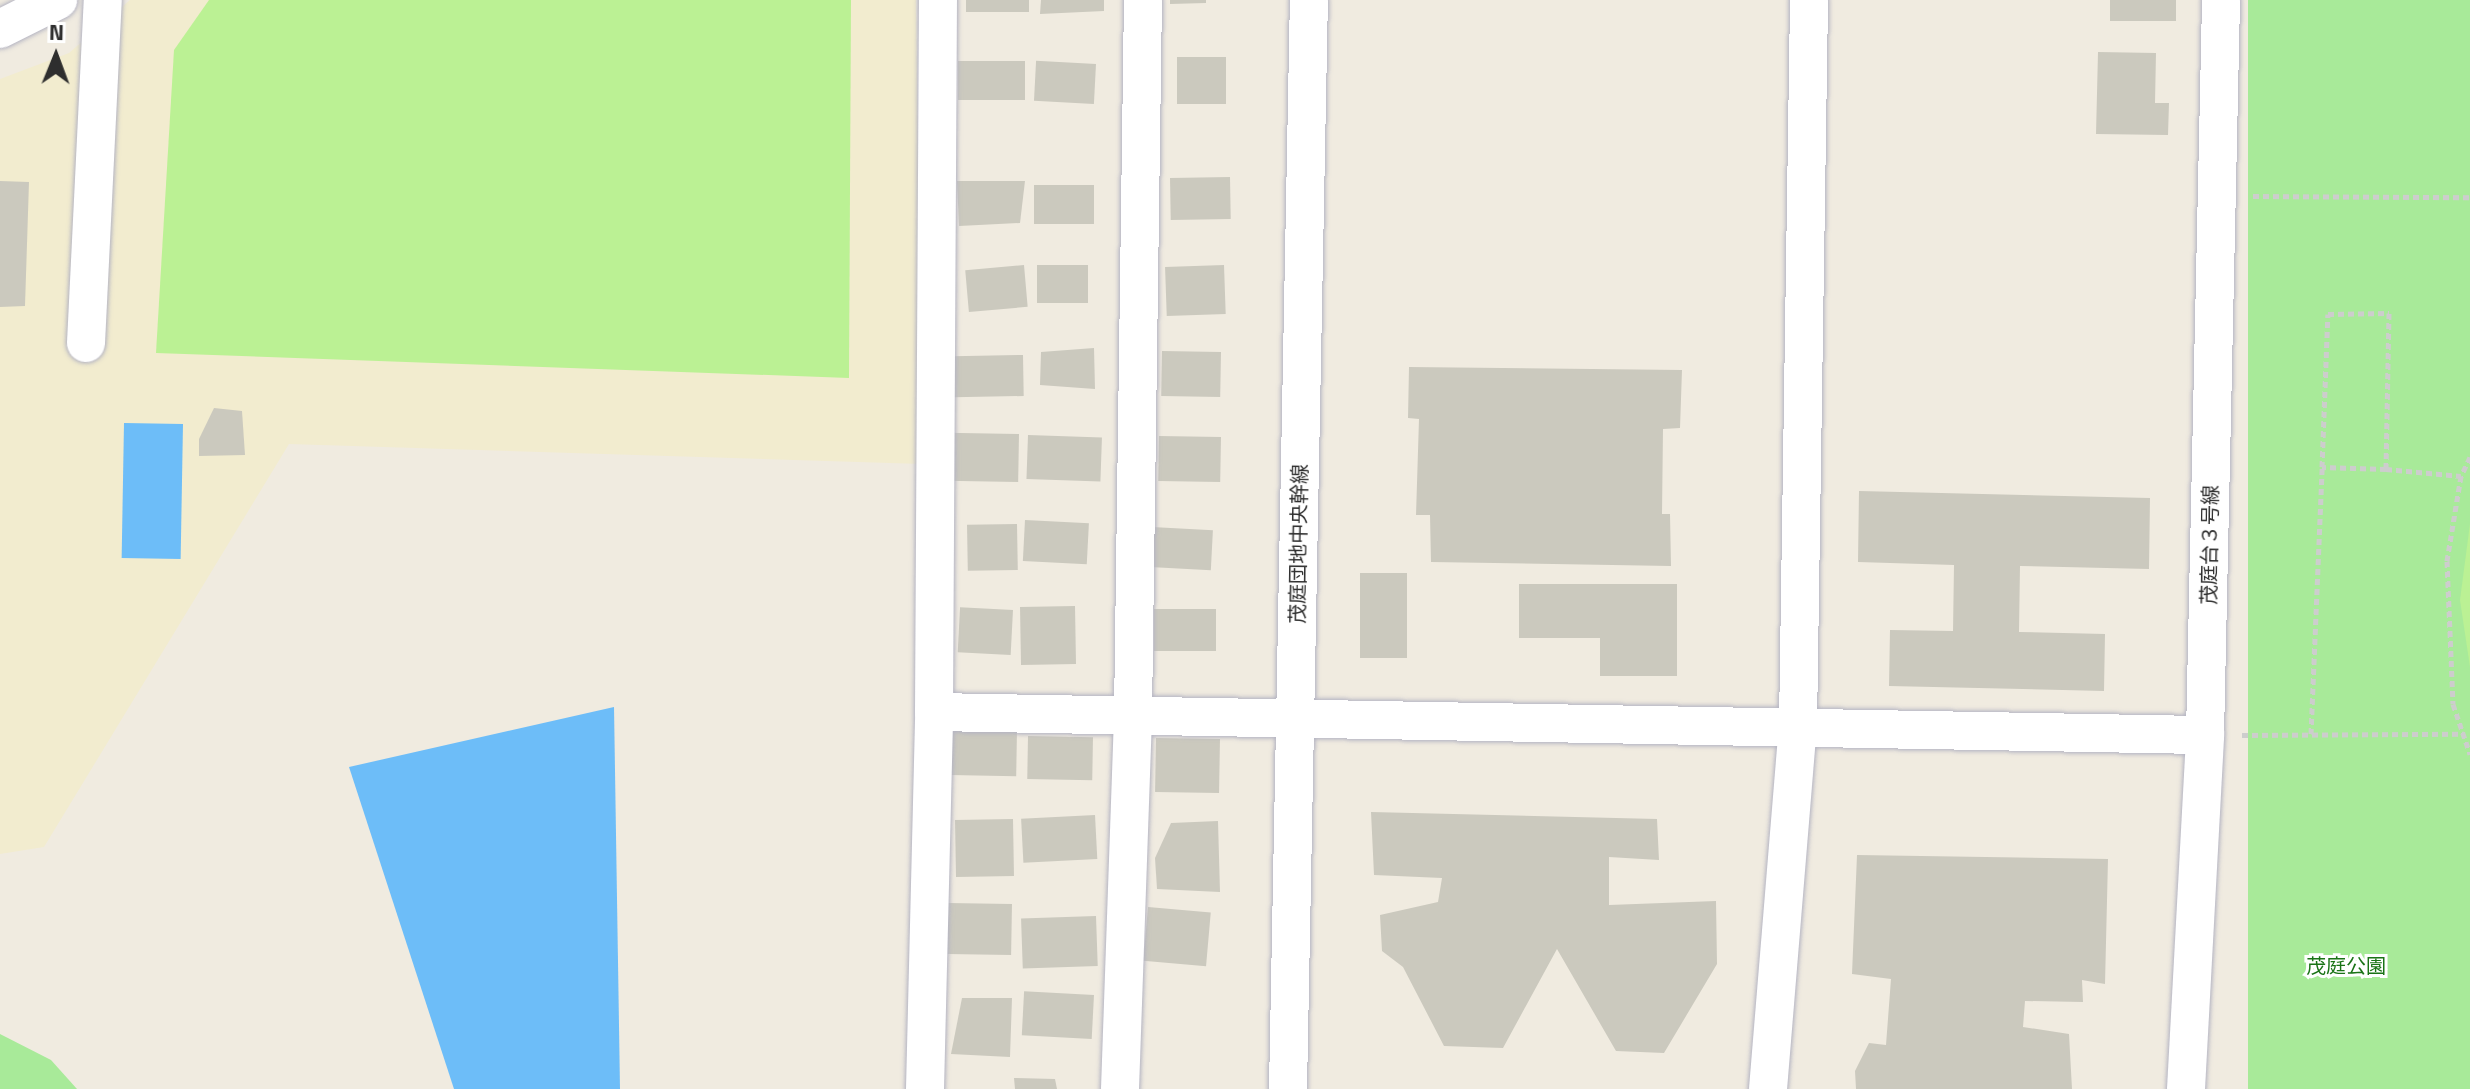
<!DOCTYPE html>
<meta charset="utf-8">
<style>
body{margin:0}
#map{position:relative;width:2470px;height:1089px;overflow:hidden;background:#f0ebe0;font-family:"Titillium Web","Noto Sans JP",sans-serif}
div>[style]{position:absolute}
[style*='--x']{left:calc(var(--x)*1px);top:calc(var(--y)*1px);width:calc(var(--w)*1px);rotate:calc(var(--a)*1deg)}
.education>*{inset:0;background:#f2eccf}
.green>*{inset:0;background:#a8ea99;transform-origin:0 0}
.pitch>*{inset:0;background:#bbf194}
.water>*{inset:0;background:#6dbdf8;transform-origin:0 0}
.building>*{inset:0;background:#cbc9be;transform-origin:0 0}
.path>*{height:5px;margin-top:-2.5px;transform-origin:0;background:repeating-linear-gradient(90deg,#cdcdcd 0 6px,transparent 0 10px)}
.roads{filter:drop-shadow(0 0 2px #b4b4c2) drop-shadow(0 0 2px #b4b4c2)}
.minor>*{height:38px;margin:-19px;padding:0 19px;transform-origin:19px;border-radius:19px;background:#fff}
span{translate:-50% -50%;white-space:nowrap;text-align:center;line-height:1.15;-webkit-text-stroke:6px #fff;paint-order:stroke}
.street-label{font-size:20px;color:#2e2e2e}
.park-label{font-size:20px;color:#1a7316}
.north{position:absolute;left:16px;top:16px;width:80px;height:80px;-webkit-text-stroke:6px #fff;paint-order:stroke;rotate:1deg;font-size:22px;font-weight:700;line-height:32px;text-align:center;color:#2e2e2e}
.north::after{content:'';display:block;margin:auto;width:28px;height:36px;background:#2e2e2e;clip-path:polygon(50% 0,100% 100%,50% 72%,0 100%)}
</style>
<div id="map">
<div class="education">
<i style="clip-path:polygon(130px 0,916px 0,922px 464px,289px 444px,44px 847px,0 854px,0 79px,69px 53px)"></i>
</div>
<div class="green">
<i style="left:2248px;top:0;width:222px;height:1089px"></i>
<i style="clip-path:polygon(0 1034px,51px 1060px,77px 1089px,0 1089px)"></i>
</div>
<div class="pitch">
<i style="clip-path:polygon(209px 0,851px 0,849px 378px,156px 353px,174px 50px)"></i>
<i style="clip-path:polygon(2470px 524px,2470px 667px,2460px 600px)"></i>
</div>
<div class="water">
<i style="left:124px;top:423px;width:59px;height:135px;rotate:1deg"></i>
<i style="clip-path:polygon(614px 707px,620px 1089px,454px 1089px,349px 767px)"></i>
</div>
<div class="building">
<i style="left:966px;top:0;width:63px;height:12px"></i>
<i style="clip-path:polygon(1041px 0,1104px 0,1104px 11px,1040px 14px)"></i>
<i style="clip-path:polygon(1170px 0,1206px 0,1206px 3px,1170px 4px)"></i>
<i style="left:2110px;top:0;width:66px;height:21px"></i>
<i style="clip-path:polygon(2098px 52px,2156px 53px,2155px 103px,2169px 103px,2168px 135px,2096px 134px)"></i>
<i style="left:1226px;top:57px;width:47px;height:49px;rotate:90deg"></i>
<i style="left:1025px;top:61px;width:39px;height:67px;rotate:90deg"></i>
<i style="left:1096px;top:64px;width:40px;height:60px;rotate:93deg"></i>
<i style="left:1230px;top:177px;width:42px;height:60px;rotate:89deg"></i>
<i style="clip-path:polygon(0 181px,29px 182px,25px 306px,0 307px)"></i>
<i style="clip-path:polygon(957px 181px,1025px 181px,1020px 223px,959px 226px)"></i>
<i style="left:1094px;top:185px;width:39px;height:60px;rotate:90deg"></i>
<i style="left:1024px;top:265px;width:42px;height:59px;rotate:85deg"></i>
<i style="left:1037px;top:265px;width:51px;height:38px"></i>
<i style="left:1224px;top:265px;width:49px;height:59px;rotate:88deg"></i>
<i style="clip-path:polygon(1094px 348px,1095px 389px,1040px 385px,1041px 352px)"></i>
<i style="left:1162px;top:351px;width:59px;height:45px;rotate:1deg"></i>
<i style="left:1023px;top:355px;width:41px;height:70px;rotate:89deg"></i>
<i style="clip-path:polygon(1409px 367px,1682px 370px,1680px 428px,1663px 429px,1662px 514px,1670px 514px,1671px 566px,1431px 562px,1430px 515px,1416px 515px,1419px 419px,1408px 418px)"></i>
<i style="clip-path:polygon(214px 408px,242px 411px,245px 455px,199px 456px,199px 439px)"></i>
<i style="left:1019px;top:434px;width:48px;height:73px;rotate:91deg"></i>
<i style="left:1028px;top:435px;width:74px;height:44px;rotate:2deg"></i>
<i style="left:1159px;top:436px;width:62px;height:45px;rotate:1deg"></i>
<i style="clip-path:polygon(1859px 491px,2150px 498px,2149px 569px,2020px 566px,2019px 632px,2105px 634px,2104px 691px,1889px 686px,1890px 630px,1953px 631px,1954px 565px,1858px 562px)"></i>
<i style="left:1025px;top:520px;width:64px;height:41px;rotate:3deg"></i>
<i style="left:1017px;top:524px;width:46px;height:50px;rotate:89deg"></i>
<i style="left:1152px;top:527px;width:61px;height:40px;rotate:3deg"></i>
<i style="left:1360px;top:573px;width:47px;height:85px"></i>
<i style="clip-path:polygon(1519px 584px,1677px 584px,1677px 676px,1600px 676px,1600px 638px,1519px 638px)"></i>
<i style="left:1075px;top:606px;width:58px;height:55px;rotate:89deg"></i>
<i style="left:1216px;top:609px;width:42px;height:62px;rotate:90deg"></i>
<i style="left:1013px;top:610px;width:45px;height:53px;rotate:93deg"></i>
<i style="left:951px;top:729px;width:66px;height:46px;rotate:1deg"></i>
<i style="left:1028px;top:736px;width:65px;height:43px;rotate:1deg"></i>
<i style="left:1156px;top:738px;width:64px;height:54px;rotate:1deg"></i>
<i style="clip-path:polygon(1371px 812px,1657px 819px,1659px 860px,1609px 857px,1609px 905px,1716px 901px,1717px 964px,1664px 1053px,1616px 1051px,1557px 949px,1503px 1048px,1444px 1046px,1403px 967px,1382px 951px,1380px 915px,1438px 902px,1442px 878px,1374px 875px)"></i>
<i style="left:1095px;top:815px;width:44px;height:74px;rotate:87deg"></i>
<i style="left:1013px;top:819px;width:57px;height:58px;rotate:89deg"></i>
<i style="clip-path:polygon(1218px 821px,1220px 892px,1157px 889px,1155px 858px,1171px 823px)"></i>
<i style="clip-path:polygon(1857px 855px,2108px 859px,2105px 984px,2082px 980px,2083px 1002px,2025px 1001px,2023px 1027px,2069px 1034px,2072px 1089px,1856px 1089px,1855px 1071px,1869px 1043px,1886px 1045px,1891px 979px,1852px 974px)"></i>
<i style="left:948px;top:903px;width:64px;height:51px;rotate:1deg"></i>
<i style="left:1148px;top:907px;width:63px;height:54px;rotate:5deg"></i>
<i style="left:1096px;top:916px;width:50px;height:75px;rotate:88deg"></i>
<i style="left:1094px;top:995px;width:44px;height:70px;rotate:93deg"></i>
<i style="clip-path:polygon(962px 998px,1012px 998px,1010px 1057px,951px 1054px)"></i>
<i style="clip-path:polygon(1014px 1078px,1055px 1079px,1057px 1089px,1015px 1089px)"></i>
</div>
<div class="path">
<i style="--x:2253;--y:196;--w:217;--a:0.3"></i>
<i style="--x:2470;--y:457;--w:21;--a:115"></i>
<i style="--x:2461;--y:476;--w:86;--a:99.4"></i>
<i style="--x:2447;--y:561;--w:143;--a:87.6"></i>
<i style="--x:2453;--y:704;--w:53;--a:71.2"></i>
<i style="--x:2386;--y:469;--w:75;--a:5.3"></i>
<i style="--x:2311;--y:734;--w:267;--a:-87.6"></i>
<i style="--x:2322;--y:467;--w:153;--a:-87.8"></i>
<i style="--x:2328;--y:314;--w:61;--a:-0.9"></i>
<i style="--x:2389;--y:313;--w:156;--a:91.1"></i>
<i style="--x:2386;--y:469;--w:64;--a:-178.2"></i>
<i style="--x:2242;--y:735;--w:222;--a:-0.3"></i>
</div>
<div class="roads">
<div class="minor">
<i style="--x:0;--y:29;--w:65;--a:-26.6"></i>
<i style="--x:86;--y:343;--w:343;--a:-87.2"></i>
<i style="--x:934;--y:712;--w:1271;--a:1.04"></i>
<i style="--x:925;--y:1089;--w:377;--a:-88.6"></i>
<i style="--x:934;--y:712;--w:712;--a:-89.68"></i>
<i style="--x:1120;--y:1089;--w:375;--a:-88"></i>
<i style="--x:1133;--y:714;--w:714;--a:-89.2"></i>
<i style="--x:1288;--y:1089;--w:1089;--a:-88.9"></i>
<i style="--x:1768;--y:1089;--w:364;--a:-85.3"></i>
<i style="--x:1798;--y:726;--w:726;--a:-89.13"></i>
<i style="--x:2186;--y:1089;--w:355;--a:-86.9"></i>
<i style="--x:2205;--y:735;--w:735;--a:-88.75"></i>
</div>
</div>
<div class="street-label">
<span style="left:1298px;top:544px;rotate:-89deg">茂庭団地中央幹線</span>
<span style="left:2209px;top:545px;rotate:-89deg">茂庭台３号線</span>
</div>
<div class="park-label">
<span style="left:2346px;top:965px">茂庭公園</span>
</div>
<div class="north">N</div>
</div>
